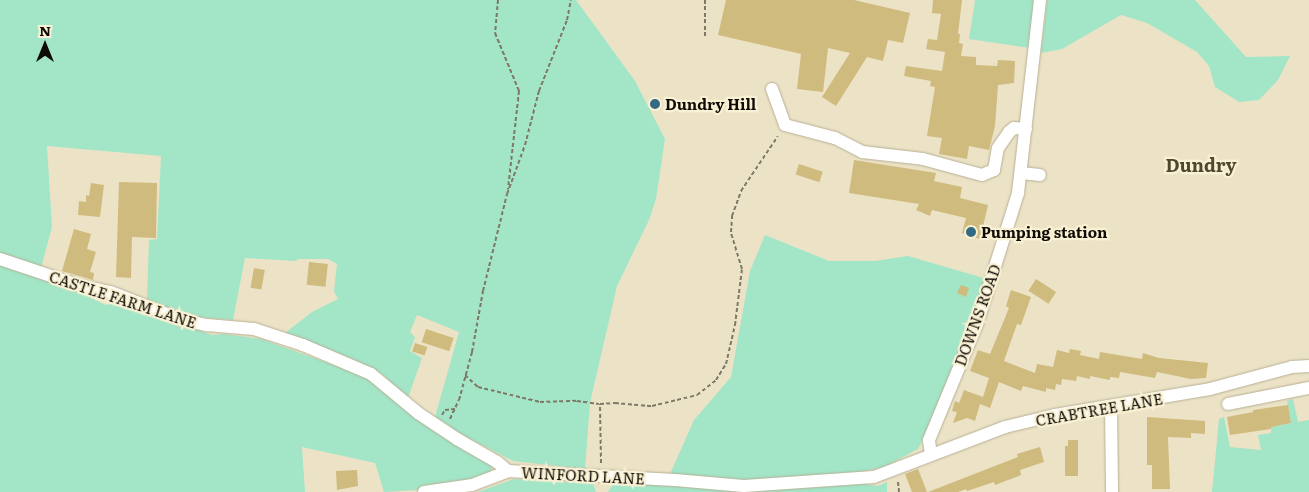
<!DOCTYPE html>
<style>
body{margin:0}
#map{position:relative;width:1309px;height:492px;overflow:hidden;background:#ece3c7;font-family:Literata,serif}
div>[style]{position:absolute}
[style*='--x']{left:calc(var(--x)*1px);top:calc(var(--y)*1px);width:calc(var(--w)*1px);rotate:calc(var(--a)*1deg)}
.green>*{inset:0;background:#a2e5c7}
.building>*{inset:0;background:#cfbb7d;transform-origin:0 0}
.path>*{height:2px;margin-top:-1px;transform-origin:0;background:repeating-linear-gradient(90deg,#7e7866 0 4px,transparent 0 6.5px)}
.roads{filter:drop-shadow(0 0 1px #b8af94) drop-shadow(0 0 1px #b8af94)}
.minor>*{height:12px;margin:-6px;padding:0 6px;transform-origin:6px;border-radius:6px;background:#fff}
.dots>*{width:14px;height:14px;translate:-50% -50%;box-sizing:border-box;border:2px solid #faf1d4;border-radius:50%}
span{translate:-50% -50%;white-space:nowrap;text-align:center;line-height:1.15;-webkit-text-stroke:4.5px #faf1d4;paint-order:stroke}
.poi-label{font-size:15px;color:#0e0b04;font-weight:700}
.left{translate:0 -50%;text-align:left}
.street-label{font-size:15px;color:#0e0b04}
.quarter-label{font-size:18px;color:#4f472f;font-weight:700}
.north{position:absolute;left:20px;top:20px;width:50px;height:50px;-webkit-text-stroke:4px #faf1d4;paint-order:stroke;rotate:0deg;font-size:14px;font-weight:700;line-height:20px;text-align:center;color:#0e0b04}
.north::after{content:'';display:block;margin:auto;width:18px;height:22px;background:#0e0b04;clip-path:polygon(50% 0,100% 100%,50% 72%,0 100%)}
</style>
<div id="map">
<div class="green">
<i style="clip-path:polygon(0 0,576px 0,635px 81px,665px 139px,656px 199px,649px 220px,617px 286px,590px 403px,585px 469px,513px 461px,451px 429px,435px 417px,459px 332px,417px 315px,410px 332px,415px 337px,410px 351px,422px 358px,408px 398px,382px 374px,285px 333px,312px 312px,338px 299px,334px 291px,337px 264px,328px 259px,298px 259px,296px 261px,245px 258px,233px 320px,187px 316px,147px 299px,149px 240px,157px 239px,161px 156px,47px 146px,52px 227px,41px 268px,0 254px)"></i>
<i style="clip-path:polygon(975px 0,1035px 0,1030px 48px,969px 39px)"></i>
<i style="clip-path:polygon(1047px 0,1195px 0,1246px 57px,1290px 56px,1278px 80px,1259px 100px,1239px 102px,1215px 87px,1209px 66px,1197px 52px,1147px 23px,1121px 15px,1062px 49px,1041px 53px)"></i>
<i style="clip-path:polygon(765px 235px,829px 261px,875px 261px,908px 256px,987px 279px,943px 397px,918px 449px,884px 467px,860px 472px,743px 481px,670px 474px,694px 420px,731px 377px,750px 271px)"></i>
<i style="clip-path:polygon(0 264px,84px 294px,105px 305px,121px 302px,212px 335px,224px 334px,261px 339px,370px 378px,490px 463px,492px 469px,491px 475px,433px 489px,384px 492px,375px 463px,302px 447px,305px 492px,0 492px)"></i>
<i style="clip-path:polygon(1293px 399px,1298px 422px,1309px 420px,1309px 492px,1212px 492px,1219px 419px,1224px 417px,1230px 447px,1261px 450px,1258px 435px,1271px 433px,1271px 427px,1291px 423px,1287px 401px)"></i>
<i style="clip-path:polygon(514px 479px,593px 483px,596px 492px,478px 492px)"></i>
<i style="clip-path:polygon(622px 482px,751px 491px,850px 482px,878px 486px,887px 482px,887px 492px,608px 492px,613px 484px)"></i>
</div>
<div class="building">
<i style="clip-path:polygon(726px 0,854px 0,910px 13px,903px 43px,888px 40px,883px 61px,867px 57px,836px 106px,822px 97px,850px 53px,828px 48px,823px 92px,797px 89px,801px 54px,718px 35px)"></i>
<i style="clip-path:polygon(933px 0,962px 0,958px 34px,960px 34px,959px 43px,963px 44px,961px 56px,976px 57px,976px 65px,997px 66px,998px 60px,1015px 61px,1014px 83px,998px 85px,995px 126px,989px 150px,969px 146px,967px 159px,939px 154px,942px 138px,927px 136px,935px 87px,930px 86px,931px 81px,904px 76px,906px 66px,942px 71px,945px 52px,926px 49px,928px 39px,937px 40px,941px 14px,932px 13px)"></i>
<i style="clip-path:polygon(854px 160px,936px 173px,934px 181px,962px 187px,960px 198px,988px 205px,980px 239px,962px 233px,966px 218px,932px 210px,930px 216px,916px 210px,919px 204px,849px 193px)"></i>
<i style="left:799px;top:164px;width:25px;height:11px;rotate:18deg"></i>
<i style="clip-path:polygon(119px 182px,157px 183px,156px 238px,132px 237px,131px 278px,116px 277px)"></i>
<i style="clip-path:polygon(91px 183px,104px 185px,100px 217px,78px 215px,79px 201px,86px 202px,86px 195px,89px 196px)"></i>
<i style="clip-path:polygon(74px 229px,91px 234px,87px 249px,96px 252px,90px 272px,94px 273px,93px 280px,62px 271px)"></i>
<i style="left:309px;top:262px;width:19px;height:23px;rotate:6deg"></i>
<i style="left:254px;top:268px;width:11px;height:20px;rotate:10deg"></i>
<i style="left:1036px;top:279px;width:24px;height:14px;rotate:33deg"></i>
<i style="clip-path:polygon(961px 285px,969px 288px,966px 297px,957px 293px)"></i>
<i style="clip-path:polygon(1011px 290px,1031px 297px,1021px 325px,1017px 324px,1004px 361px,1035px 373px,1037px 364px,1053px 367px,1057px 350px,1069px 353px,1070px 349px,1081px 351px,1080px 355px,1099px 359px,1100px 352px,1142px 359px,1143px 353px,1159px 358px,1208px 363px,1206px 378px,1191px 379px,1157px 372px,1155px 378px,1120px 372px,1119px 378px,1110px 377px,1110px 380px,1090px 376px,1090px 379px,1077px 376px,1076px 381px,1062px 379px,1061px 385px,1056px 384px,1055px 390px,1046px 388px,1046px 392px,1023px 386px,1021px 391px,999px 382px,990px 408px,980px 404px,975px 421px,967px 418px,953px 423px,957px 412px,952px 411px,955px 401px,959px 403px,964px 390px,983px 397px,989px 378px,970px 371px,978px 350px,990px 354px,1009px 308px,1006px 306px)"></i>
<i style="left:426px;top:329px;width:29px;height:14px;rotate:18deg"></i>
<i style="left:415px;top:343px;width:13px;height:9px;rotate:18deg"></i>
<i style="clip-path:polygon(1288px 405px,1291px 423px,1271px 427px,1271px 429px,1230px 435px,1227px 417px,1253px 412px,1253px 410px)"></i>
<i style="clip-path:polygon(1147px 417px,1205px 421px,1205px 434px,1191px 433px,1191px 438px,1168px 437px,1170px 489px,1152px 489px,1152px 465px,1147px 465px)"></i>
<i style="clip-path:polygon(1068px 440px,1078px 440px,1078px 476px,1065px 476px,1065px 446px,1068px 446px)"></i>
<i style="clip-path:polygon(1040px 447px,1044px 462px,1020px 470px,1021px 475px,995px 485px,994px 482px,967px 491px,966px 489px,958px 492px,928px 492px,1018px 457px,1017px 454px)"></i>
<i style="clip-path:polygon(918px 469px,927px 492px,912px 492px,905px 474px)"></i>
<i style="clip-path:polygon(357px 470px,358px 486px,337px 490px,336px 471px)"></i>
</div>
<div class="path">
<i style="--x:498;--y:0;--w:33;--a:95"></i>
<i style="--x:495;--y:33;--w:63;--a:67.5"></i>
<i style="--x:519;--y:91;--w:99;--a:96.4"></i>
<i style="--x:705;--y:0;--w:39;--a:90"></i>
<i style="--x:465;--y:375;--w:18;--a:43"></i>
<i style="--x:478;--y:387;--w:64;--a:13.6"></i>
<i style="--x:540;--y:402;--w:37;--a:-2"></i>
<i style="--x:577;--y:401;--w:22;--a:8"></i>
<i style="--x:442;--y:415;--w:6;--a:-59"></i>
<i style="--x:445;--y:410;--w:10;--a:-6"></i>
<i style="--x:450;--y:419;--w:21;--a:-65"></i>
<i style="--x:459;--y:400;--w:50;--a:-74.8"></i>
<i style="--x:472;--y:352;--w:62;--a:-79.8"></i>
<i style="--x:483;--y:291;--w:100;--a:-76.1"></i>
<i style="--x:507;--y:194;--w:52;--a:-69.8"></i>
<i style="--x:525;--y:145;--w:56;--a:-75.5"></i>
<i style="--x:539;--y:91;--w:76;--a:-68.5"></i>
<i style="--x:567;--y:20;--w:20;--a:-79"></i>
<i style="--x:601;--y:463;--w:59;--a:-91"></i>
<i style="--x:600;--y:404;--w:15;--a:-4"></i>
<i style="--x:615;--y:403;--w:37;--a:5"></i>
<i style="--x:652;--y:406;--w:46;--a:-13.7"></i>
<i style="--x:697;--y:395;--w:24;--a:-38"></i>
<i style="--x:716;--y:380;--w:19;--a:-58"></i>
<i style="--x:726;--y:364;--w:40;--a:-77"></i>
<i style="--x:735;--y:325;--w:56;--a:-82.9"></i>
<i style="--x:742;--y:269;--w:39;--a:-107"></i>
<i style="--x:731;--y:232;--w:16;--a:-86"></i>
<i style="--x:732;--y:216;--w:27;--a:-70"></i>
<i style="--x:741;--y:191;--w:66;--a:-56.1"></i>
<i style="--x:898;--y:482;--w:10;--a:84"></i>
</div>
<div class="roads">
<div class="minor">
<i style="--x:772;--y:89;--w:38;--a:70"></i>
<i style="--x:785;--y:125;--w:52;--a:14.6"></i>
<i style="--x:835;--y:138;--w:30;--a:27"></i>
<i style="--x:862;--y:152;--w:61;--a:6.5"></i>
<i style="--x:923;--y:159;--w:61;--a:15.2"></i>
<i style="--x:982;--y:175;--w:13;--a:-23"></i>
<i style="--x:994;--y:170;--w:22;--a:-80"></i>
<i style="--x:998;--y:148;--w:19;--a:-55"></i>
<i style="--x:1009;--y:132;--w:6;--a:-39"></i>
<i style="--x:1014;--y:128;--w:12;--a:5"></i>
<i style="--x:1021;--y:173;--w:19;--a:6"></i>
<i style="--x:0;--y:259;--w:79;--a:18.4"></i>
<i style="--x:75;--y:284;--w:37;--a:13"></i>
<i style="--x:111;--y:292;--w:74;--a:21.4"></i>
<i style="--x:180;--y:319;--w:28;--a:13"></i>
<i style="--x:207;--y:325;--w:47;--a:4.9"></i>
<i style="--x:254;--y:329;--w:52;--a:18.1"></i>
<i style="--x:303;--y:345;--w:74;--a:23.1"></i>
<i style="--x:371;--y:374;--w:61;--a:39.7"></i>
<i style="--x:418;--y:413;--w:47;--a:33.7"></i>
<i style="--x:457;--y:439;--w:46;--a:29.9"></i>
<i style="--x:497;--y:462;--w:14;--a:39"></i>
<i style="--x:1228;--y:404;--w:83;--a:-11.2"></i>
<i style="--x:1111;--y:406;--w:86;--a:89.3"></i>
<i style="--x:931;--y:455;--w:15;--a:-98"></i>
<i style="--x:929;--y:440;--w:126;--a:-67.5"></i>
<i style="--x:977;--y:324;--w:137;--a:-72.6"></i>
<i style="--x:1018;--y:193;--w:194;--a:-83.5"></i>
<i style="--x:424;--y:492;--w:49;--a:-8.3"></i>
<i style="--x:472;--y:485;--w:39;--a:-21"></i>
<i style="--x:508;--y:471;--w:167;--a:3.1"></i>
<i style="--x:675;--y:480;--w:69;--a:5"></i>
<i style="--x:744;--y:486;--w:130;--a:-4"></i>
<i style="--x:874;--y:477;--w:140;--a:-20.9"></i>
<i style="--x:1005;--y:427;--w:51;--a:-13.5"></i>
<i style="--x:1055;--y:415;--w:157;--a:-9.5"></i>
<i style="--x:1210;--y:389;--w:85;--a:-15"></i>
<i style="--x:1292;--y:367;--w:17;--a:-3"></i>
</div>
</div>
<div class="dots">
<i style="left:655px;top:104px;background:#326984"></i>
<i style="left:971px;top:232px;background:#326984"></i>
</div>
<div class="poi-label">
<span class="left" style="left:665px;top:104px">Dundry Hill</span>
<span class="left" style="left:981px;top:232px">Pumping station</span>
</div>
<div class="street-label">
<span style="left:123px;top:299px;rotate:18deg">CASTLE FARM LANE</span>
<span style="left:977px;top:315px;rotate:-70deg">DOWNS ROAD</span>
<span style="left:1099px;top:409px;rotate:-10deg">CRABTREE LANE</span>
<span style="left:583px;top:475px;rotate:3deg">WINFORD LANE</span>
</div>
<div class="quarter-label">
<span style="left:1201px;top:165px">Dundry</span>
</div>
<div class="north">N</div>
</div>
